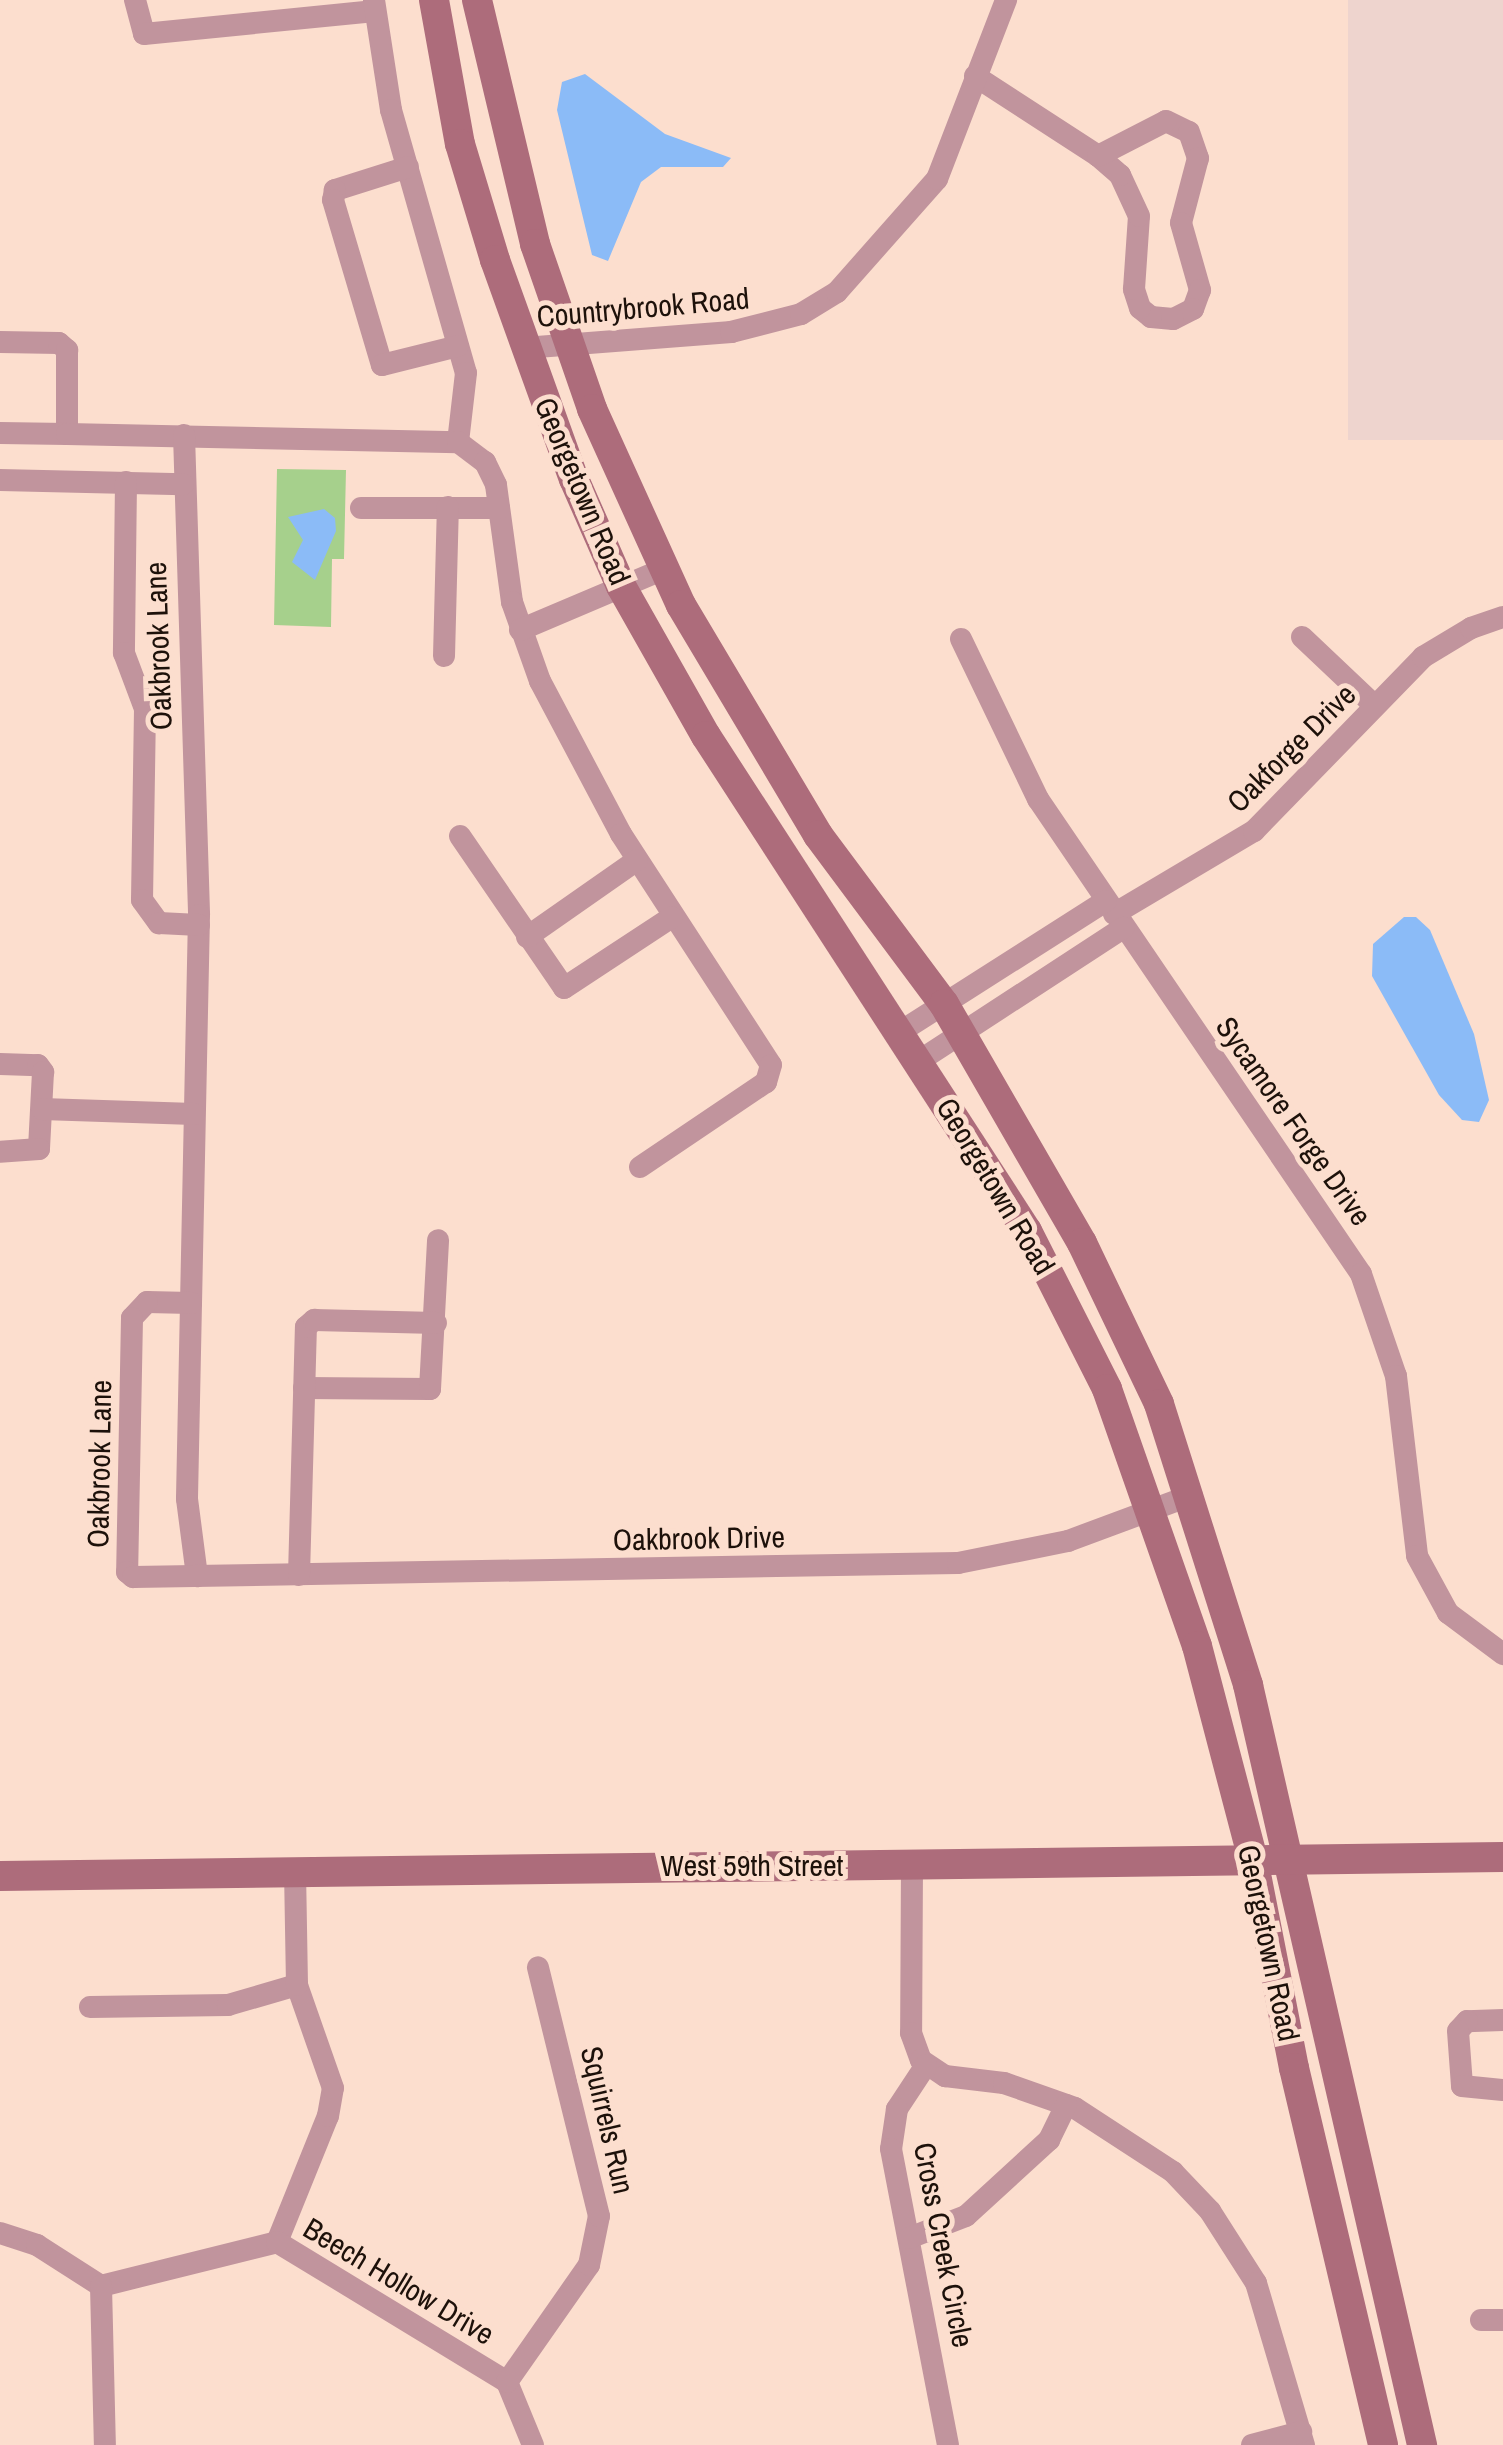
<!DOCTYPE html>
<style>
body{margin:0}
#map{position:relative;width:1503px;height:2445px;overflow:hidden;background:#fcdece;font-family:"Archivo Narrow",sans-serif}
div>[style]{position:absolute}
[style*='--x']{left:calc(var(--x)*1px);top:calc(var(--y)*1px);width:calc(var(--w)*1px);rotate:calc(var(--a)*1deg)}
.commercial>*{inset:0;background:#eed4ce;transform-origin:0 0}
.green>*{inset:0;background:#a6d08c}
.water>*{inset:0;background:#8bbbf7}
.street>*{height:22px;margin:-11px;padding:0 11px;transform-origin:11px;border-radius:11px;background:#c1949d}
.secondary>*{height:30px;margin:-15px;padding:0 15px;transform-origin:15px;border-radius:15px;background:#ad6c7b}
span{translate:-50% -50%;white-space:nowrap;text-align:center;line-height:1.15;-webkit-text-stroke:10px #fcdece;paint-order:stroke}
.street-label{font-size:30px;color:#1d110a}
</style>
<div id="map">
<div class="commercial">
<i style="left:1348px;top:0;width:155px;height:440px"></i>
</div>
<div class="green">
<i style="clip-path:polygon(277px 469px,346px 470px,344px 559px,332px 559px,331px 627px,274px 625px)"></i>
</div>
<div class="water">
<i style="clip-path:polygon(585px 74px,665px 134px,731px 158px,723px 167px,661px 167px,641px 182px,608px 261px,592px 255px,557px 110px,562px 82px)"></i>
<i style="clip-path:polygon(324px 509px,335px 518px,336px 531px,315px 580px,292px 562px,303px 540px,288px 517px)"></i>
<i style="clip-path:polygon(1404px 917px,1416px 917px,1430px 930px,1474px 1034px,1489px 1100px,1479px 1122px,1462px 1120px,1439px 1095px,1372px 976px,1373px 944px)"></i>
</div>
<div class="street">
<i style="--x:135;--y:0;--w:35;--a:75"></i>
<i style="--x:144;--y:34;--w:232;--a:-5.7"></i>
<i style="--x:374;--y:0;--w:111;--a:81.2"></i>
<i style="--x:391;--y:110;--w:273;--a:74.1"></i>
<i style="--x:466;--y:373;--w:69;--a:96.6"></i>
<i style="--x:975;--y:76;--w:147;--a:33"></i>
<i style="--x:1166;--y:121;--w:25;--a:26"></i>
<i style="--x:1189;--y:132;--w:28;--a:71"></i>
<i style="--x:1198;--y:158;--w:67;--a:104.7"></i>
<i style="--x:1181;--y:223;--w:70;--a:74.2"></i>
<i style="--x:1200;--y:290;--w:20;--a:110"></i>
<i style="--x:1193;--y:309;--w:22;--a:153"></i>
<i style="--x:1173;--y:319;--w:22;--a:-175"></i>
<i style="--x:1151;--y:317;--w:14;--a:-141"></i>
<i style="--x:1140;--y:308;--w:20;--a:-108"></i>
<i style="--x:1134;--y:289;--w:73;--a:-86.1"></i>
<i style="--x:1139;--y:216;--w:45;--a:-114.9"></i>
<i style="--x:1120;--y:175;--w:29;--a:-139"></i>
<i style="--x:1098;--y:156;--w:76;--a:-27.2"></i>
<i style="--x:408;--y:167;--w:77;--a:162.5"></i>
<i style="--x:335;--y:190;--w:10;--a:101"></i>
<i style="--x:333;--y:200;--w:172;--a:73.5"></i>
<i style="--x:382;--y:365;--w:78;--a:-14"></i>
<i style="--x:0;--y:342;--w:59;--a:1"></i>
<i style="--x:59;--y:343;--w:11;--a:41"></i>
<i style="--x:67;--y:350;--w:84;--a:90"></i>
<i style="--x:67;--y:434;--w:67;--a:-179.1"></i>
<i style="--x:524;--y:348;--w:208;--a:-4.4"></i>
<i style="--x:731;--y:332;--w:72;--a:-14.4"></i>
<i style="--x:801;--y:314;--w:42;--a:-31.4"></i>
<i style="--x:837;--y:292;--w:151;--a:-48.5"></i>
<i style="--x:937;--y:179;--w:192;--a:-68.9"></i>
<i style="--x:67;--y:434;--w:391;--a:1.2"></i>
<i style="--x:458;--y:442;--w:34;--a:37"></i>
<i style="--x:485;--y:462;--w:25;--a:64"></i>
<i style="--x:496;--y:485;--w:118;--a:82.2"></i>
<i style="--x:512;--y:602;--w:84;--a:70.5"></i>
<i style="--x:540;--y:681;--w:173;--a:62.1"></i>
<i style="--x:621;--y:834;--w:275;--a:57"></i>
<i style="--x:771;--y:1065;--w:18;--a:106"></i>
<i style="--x:766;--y:1082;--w:152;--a:146"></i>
<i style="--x:184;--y:435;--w:480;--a:88.2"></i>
<i style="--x:199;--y:915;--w:584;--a:91.18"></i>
<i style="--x:187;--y:1499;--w:78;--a:82.6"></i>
<i style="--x:0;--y:480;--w:183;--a:1.3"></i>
<i style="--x:126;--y:482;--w:171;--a:90.7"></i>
<i style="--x:124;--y:653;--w:60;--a:69.4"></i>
<i style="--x:145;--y:709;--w:191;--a:90.9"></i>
<i style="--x:142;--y:900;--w:29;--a:54"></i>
<i style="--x:159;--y:923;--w:40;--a:2.9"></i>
<i style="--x:361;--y:508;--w:138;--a:0"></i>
<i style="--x:520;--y:630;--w:156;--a:-23"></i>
<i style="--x:1302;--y:637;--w:100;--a:43.4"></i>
<i style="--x:961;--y:639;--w:178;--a:64.3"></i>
<i style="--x:1038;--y:799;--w:574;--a:55.78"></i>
<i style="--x:1361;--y:1274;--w:108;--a:71.1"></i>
<i style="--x:1396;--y:1376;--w:181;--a:83.3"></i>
<i style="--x:1417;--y:1556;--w:65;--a:61.5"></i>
<i style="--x:1448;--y:1613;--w:69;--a:36.7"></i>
<i style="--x:444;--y:656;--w:149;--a:-88.5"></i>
<i style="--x:460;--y:836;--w:184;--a:55.6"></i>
<i style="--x:564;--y:988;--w:129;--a:-33.3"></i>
<i style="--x:1114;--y:914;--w:163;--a:-30.7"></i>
<i style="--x:1254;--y:831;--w:243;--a:-45.8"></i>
<i style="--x:1423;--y:657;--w:56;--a:-31.1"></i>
<i style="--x:1471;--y:628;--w:34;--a:-19"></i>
<i style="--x:527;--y:937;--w:134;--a:-35"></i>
<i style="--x:900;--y:1032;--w:244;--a:-32.5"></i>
<i style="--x:919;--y:1061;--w:244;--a:-33.1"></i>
<i style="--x:0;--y:1064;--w:38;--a:2"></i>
<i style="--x:38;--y:1065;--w:9;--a:54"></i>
<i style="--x:43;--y:1072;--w:77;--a:93"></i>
<i style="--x:39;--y:1149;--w:39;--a:176"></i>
<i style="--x:42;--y:1109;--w:152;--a:1.9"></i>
<i style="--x:191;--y:1303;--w:44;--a:-178.7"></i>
<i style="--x:147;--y:1302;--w:22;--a:133"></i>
<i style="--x:132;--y:1318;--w:254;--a:91.1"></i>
<i style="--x:127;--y:1572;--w:8;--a:40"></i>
<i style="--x:133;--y:1577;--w:825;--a:-0.97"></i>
<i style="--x:958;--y:1563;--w:112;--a:-11.3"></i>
<i style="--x:1068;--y:1541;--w:132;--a:-20.4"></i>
<i style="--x:304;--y:1388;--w:126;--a:0.5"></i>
<i style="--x:430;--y:1389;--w:149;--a:-86.9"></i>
<i style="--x:299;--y:1575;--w:248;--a:-88.4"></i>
<i style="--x:306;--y:1327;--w:11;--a:-41"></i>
<i style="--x:314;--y:1320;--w:122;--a:1.4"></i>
<i style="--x:912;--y:1864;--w:169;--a:90.3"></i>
<i style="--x:911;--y:2033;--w:29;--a:70"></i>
<i style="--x:921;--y:2060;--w:29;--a:34"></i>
<i style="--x:945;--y:2076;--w:59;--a:6.8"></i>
<i style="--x:1004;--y:2083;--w:75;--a:19.4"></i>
<i style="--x:1075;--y:2108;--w:117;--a:33.1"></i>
<i style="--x:1173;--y:2172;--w:54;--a:46.5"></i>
<i style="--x:1210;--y:2211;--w:85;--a:57.4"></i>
<i style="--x:1256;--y:2283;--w:169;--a:73.5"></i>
<i style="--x:90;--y:2007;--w:138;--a:-0.8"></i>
<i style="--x:228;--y:2005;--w:72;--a:-16.2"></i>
<i style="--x:1503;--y:2020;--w:36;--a:178"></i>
<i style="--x:1467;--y:2021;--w:13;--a:132"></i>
<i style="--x:1458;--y:2031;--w:55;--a:85.8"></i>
<i style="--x:1462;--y:2086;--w:41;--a:5.6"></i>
<i style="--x:926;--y:2065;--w:53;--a:123.4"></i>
<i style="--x:897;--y:2109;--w:40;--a:98.5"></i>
<i style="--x:891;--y:2149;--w:301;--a:79.1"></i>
<i style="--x:0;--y:2233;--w:39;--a:18"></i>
<i style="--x:37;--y:2245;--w:76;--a:32.6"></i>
<i style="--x:101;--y:2286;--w:181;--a:-14"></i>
<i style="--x:909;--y:2238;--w:61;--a:-21.1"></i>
<i style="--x:966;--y:2216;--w:113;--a:-42.5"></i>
<i style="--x:1049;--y:2140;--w:39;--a:-64"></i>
<i style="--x:277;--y:2242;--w:136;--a:-68"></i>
<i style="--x:328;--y:2116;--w:28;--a:-80"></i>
<i style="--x:333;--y:2088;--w:109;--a:-109.3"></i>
<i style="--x:297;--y:1985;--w:114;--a:-91"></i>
<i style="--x:277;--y:2242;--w:269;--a:31.3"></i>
<i style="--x:507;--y:2382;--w:68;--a:67.6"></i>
<i style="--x:101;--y:2286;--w:159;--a:88.6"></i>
<i style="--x:1481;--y:2320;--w:22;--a:0"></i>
<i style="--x:507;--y:2382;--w:143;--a:-55"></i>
<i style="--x:589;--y:2265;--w:50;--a:-78.5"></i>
<i style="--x:599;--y:2216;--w:256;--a:-103.8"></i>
<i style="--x:1252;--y:2445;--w:51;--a:-14.9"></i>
</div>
<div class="secondary">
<i style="--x:434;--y:0;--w:146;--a:79.8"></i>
<i style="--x:460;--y:144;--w:121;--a:73.2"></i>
<i style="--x:495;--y:260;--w:233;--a:70.2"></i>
<i style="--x:574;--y:479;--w:117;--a:66.3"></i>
<i style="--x:621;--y:586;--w:172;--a:60.5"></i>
<i style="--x:706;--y:736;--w:590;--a:57.04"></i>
<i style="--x:1027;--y:1231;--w:177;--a:63.1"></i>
<i style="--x:1107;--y:1389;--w:272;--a:70.7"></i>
<i style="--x:1197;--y:1646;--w:220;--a:75.3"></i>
<i style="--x:1253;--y:1859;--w:213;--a:78.9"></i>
<i style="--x:1294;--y:2068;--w:387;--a:76.7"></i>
<i style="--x:477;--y:0;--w:251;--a:76.6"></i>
<i style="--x:535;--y:244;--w:175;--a:70.9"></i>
<i style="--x:592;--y:409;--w:215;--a:65.6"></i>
<i style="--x:681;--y:605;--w:268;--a:59.2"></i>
<i style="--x:818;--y:835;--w:211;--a:53.3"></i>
<i style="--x:944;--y:1004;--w:276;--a:60"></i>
<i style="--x:1082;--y:1243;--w:178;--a:64.4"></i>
<i style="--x:1159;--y:1404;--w:295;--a:72.4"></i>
<i style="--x:1248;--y:1685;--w:780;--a:77.1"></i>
<i style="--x:0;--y:1876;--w:1503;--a:-0.72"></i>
</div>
<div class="street-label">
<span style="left:643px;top:307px;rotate:-5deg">Countrybrook Road</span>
<span style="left:583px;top:491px;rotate:67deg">Georgetown Road</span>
<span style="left:158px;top:646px;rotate:-92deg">Oakbrook Lane</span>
<span style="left:1291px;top:748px;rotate:-45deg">Oakforge Drive</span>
<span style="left:1294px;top:1121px;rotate:55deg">Sycamore Forge Drive</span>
<span style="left:996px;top:1186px;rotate:59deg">Georgetown Road</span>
<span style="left:99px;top:1464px;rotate:-89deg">Oakbrook Lane</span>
<span style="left:699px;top:1538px;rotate:-1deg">Oakbrook Drive</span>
<span style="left:752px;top:1865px">West 59th Street</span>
<span style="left:1269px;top:1943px;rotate:78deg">Georgetown Road</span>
<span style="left:608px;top:2120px;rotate:77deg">Squirrels Run</span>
<span style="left:944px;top:2245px;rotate:79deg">Cross Creek Circle</span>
<span style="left:399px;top:2281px;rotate:31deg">Beech Hollow Drive</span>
</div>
</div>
